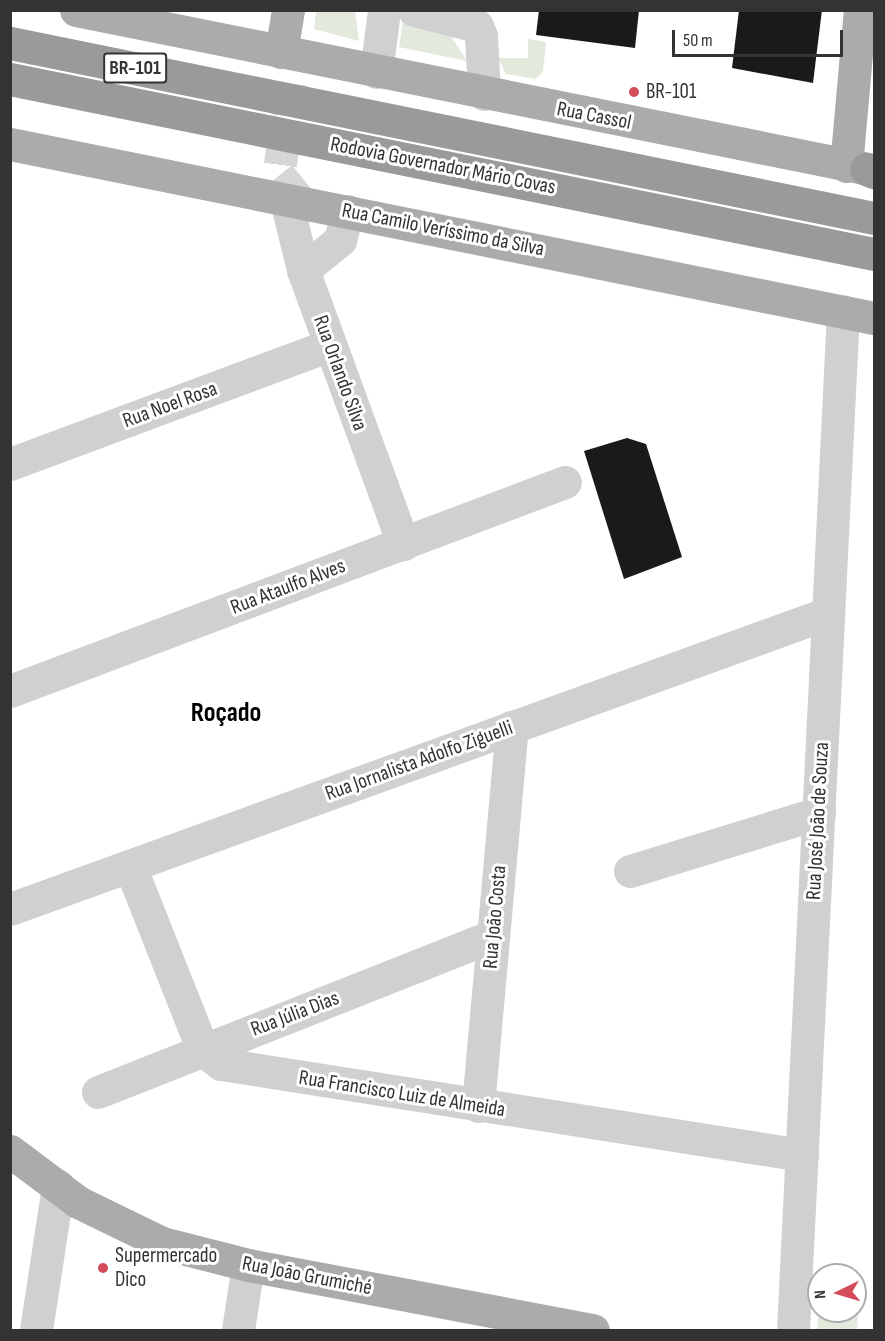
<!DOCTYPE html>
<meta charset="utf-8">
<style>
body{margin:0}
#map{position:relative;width:885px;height:1341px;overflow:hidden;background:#fff;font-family:"Sofia Sans Condensed",sans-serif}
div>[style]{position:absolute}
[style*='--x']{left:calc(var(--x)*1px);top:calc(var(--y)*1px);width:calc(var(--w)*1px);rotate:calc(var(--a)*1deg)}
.green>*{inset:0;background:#e3e9dd}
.building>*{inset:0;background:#1a1a1a}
.major-tunnel>*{height:33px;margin-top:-16.5px;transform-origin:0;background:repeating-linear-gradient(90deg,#d6d6d6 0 33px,transparent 0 49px)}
.minor>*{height:33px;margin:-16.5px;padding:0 16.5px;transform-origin:16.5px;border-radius:16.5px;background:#d0d0d0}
.major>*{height:33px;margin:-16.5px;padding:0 16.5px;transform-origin:16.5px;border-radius:16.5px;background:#ababab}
.highway>*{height:33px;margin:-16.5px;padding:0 16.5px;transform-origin:16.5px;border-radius:16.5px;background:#9a9a9a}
.dots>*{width:16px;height:16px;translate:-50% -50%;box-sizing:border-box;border:3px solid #fff;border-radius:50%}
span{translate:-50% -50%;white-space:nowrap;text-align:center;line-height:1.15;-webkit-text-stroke:6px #fff;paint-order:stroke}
.shield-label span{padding:2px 4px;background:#fff;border:2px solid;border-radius:4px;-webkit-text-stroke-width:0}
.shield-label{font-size:20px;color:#333;font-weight:700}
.poi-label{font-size:21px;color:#333}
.left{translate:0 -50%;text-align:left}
.street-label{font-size:21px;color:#333}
.district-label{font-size:27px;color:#000;font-weight:700}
.frame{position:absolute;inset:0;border:12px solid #333;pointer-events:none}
.north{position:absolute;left:807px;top:1263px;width:60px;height:60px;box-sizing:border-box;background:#fff;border:2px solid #adadad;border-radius:50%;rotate:265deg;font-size:16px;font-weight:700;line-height:24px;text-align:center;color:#333}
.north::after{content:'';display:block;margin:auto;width:21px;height:27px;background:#d44b59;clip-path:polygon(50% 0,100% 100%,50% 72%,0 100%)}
.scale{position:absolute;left:672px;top:30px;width:171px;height:27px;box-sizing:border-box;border:3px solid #333;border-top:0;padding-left:8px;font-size:18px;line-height:21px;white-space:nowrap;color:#333;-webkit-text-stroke:4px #fff;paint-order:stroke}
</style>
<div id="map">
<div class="green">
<i style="clip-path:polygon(316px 11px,355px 11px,359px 41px,314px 29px)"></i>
<i style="clip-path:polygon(403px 20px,444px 25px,467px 61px,399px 47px)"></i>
<i style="clip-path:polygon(528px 39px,546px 42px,543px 72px,535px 79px,506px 74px,498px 58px,528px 58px)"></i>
<i style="clip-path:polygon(855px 1291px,860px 1292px,857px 1330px,817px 1330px,819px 1309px,855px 1311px)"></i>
</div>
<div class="building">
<i style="clip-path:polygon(539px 10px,639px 10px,635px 48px,536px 35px)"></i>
<i style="clip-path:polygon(739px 10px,822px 10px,813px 83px,732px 68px)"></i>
<i style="clip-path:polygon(627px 438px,646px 444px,682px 557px,624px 579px,584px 451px)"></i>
</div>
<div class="major-tunnel">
<i style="--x:291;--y:83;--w:93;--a:97.4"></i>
<i style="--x:279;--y:175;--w:36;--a:51"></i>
</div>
<div class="minor">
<i style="--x:414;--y:10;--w:65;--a:14.3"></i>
<i style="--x:477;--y:26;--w:11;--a:68"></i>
<i style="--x:481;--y:36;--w:58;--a:87"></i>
<i style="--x:376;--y:72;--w:63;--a:-82.6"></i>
<i style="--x:286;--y:200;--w:72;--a:76.3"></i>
<i style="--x:303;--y:270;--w:292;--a:69.9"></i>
<i style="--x:303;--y:270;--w:48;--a:-39"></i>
<i style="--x:340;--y:240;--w:30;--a:-75"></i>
<i style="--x:10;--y:464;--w:341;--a:-20.4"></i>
<i style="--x:10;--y:691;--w:593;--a:-20.64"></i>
<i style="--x:130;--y:866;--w:198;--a:68.4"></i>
<i style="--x:203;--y:1050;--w:23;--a:38"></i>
<i style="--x:221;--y:1064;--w:588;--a:8.9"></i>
<i style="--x:630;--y:871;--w:198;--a:-17.1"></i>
<i style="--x:10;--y:909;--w:870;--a:-19.89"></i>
<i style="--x:98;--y:1092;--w:425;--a:-21.6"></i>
<i style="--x:478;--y:1106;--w:381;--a:-84.9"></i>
<i style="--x:36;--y:1330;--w:146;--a:-81.3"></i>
<i style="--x:238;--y:1330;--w:66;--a:-81.3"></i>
<i style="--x:793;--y:1330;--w:1020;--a:-87.19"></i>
</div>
<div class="major">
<i style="--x:76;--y:10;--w:814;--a:11.34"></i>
<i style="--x:281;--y:52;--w:43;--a:-80.5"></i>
<i style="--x:10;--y:144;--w:881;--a:11.39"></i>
<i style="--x:846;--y:166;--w:157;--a:-84.9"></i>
<i style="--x:10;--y:1151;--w:85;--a:36.9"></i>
<i style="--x:78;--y:1202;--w:93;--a:26"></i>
<i style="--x:162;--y:1243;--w:89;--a:14.3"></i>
<i style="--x:248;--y:1265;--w:351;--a:10.7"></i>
</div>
<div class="highway">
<i style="--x:10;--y:43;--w:882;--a:11.45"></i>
<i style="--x:10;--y:79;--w:882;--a:11.45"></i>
<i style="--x:866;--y:169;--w:9;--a:21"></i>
</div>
<div class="dots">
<i style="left:634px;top:92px;background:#d44b59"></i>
<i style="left:103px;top:1268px;background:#d44b59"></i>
</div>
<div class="shield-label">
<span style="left:135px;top:68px">BR-101</span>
</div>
<div class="poi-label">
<span class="left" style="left:646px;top:92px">BR-101</span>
<span class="left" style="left:115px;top:1268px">Supermercado<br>Dico</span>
</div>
<div class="street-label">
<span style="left:594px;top:116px;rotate:11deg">Rua Cassol</span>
<span style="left:443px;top:166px;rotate:11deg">Rodovia Governador Mário Covas</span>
<span style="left:443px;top:230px;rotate:11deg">Rua Camilo Veríssimo da Silva</span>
<span style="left:340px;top:373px;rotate:70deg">Rua Orlando Silva</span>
<span style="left:170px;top:405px;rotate:-20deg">Rua Noel Rosa</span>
<span style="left:288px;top:587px;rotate:-21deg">Rua Ataulfo Alves</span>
<span style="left:419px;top:761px;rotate:-20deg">Rua Jornalista Adolfo Ziguelli</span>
<span style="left:818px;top:821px;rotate:-87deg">Rua José João de Souza</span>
<span style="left:495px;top:917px;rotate:-85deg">Rua João Costa</span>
<span style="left:295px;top:1014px;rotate:-21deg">Rua Júlia Dias</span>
<span style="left:402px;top:1094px;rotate:9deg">Rua Francisco Luiz de Almeida</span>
<span style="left:307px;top:1276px;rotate:11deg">Rua João Grumiché</span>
</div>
<div class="district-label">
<span style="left:226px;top:714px">Roçado</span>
</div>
<div class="frame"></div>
<div class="north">N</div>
<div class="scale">50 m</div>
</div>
